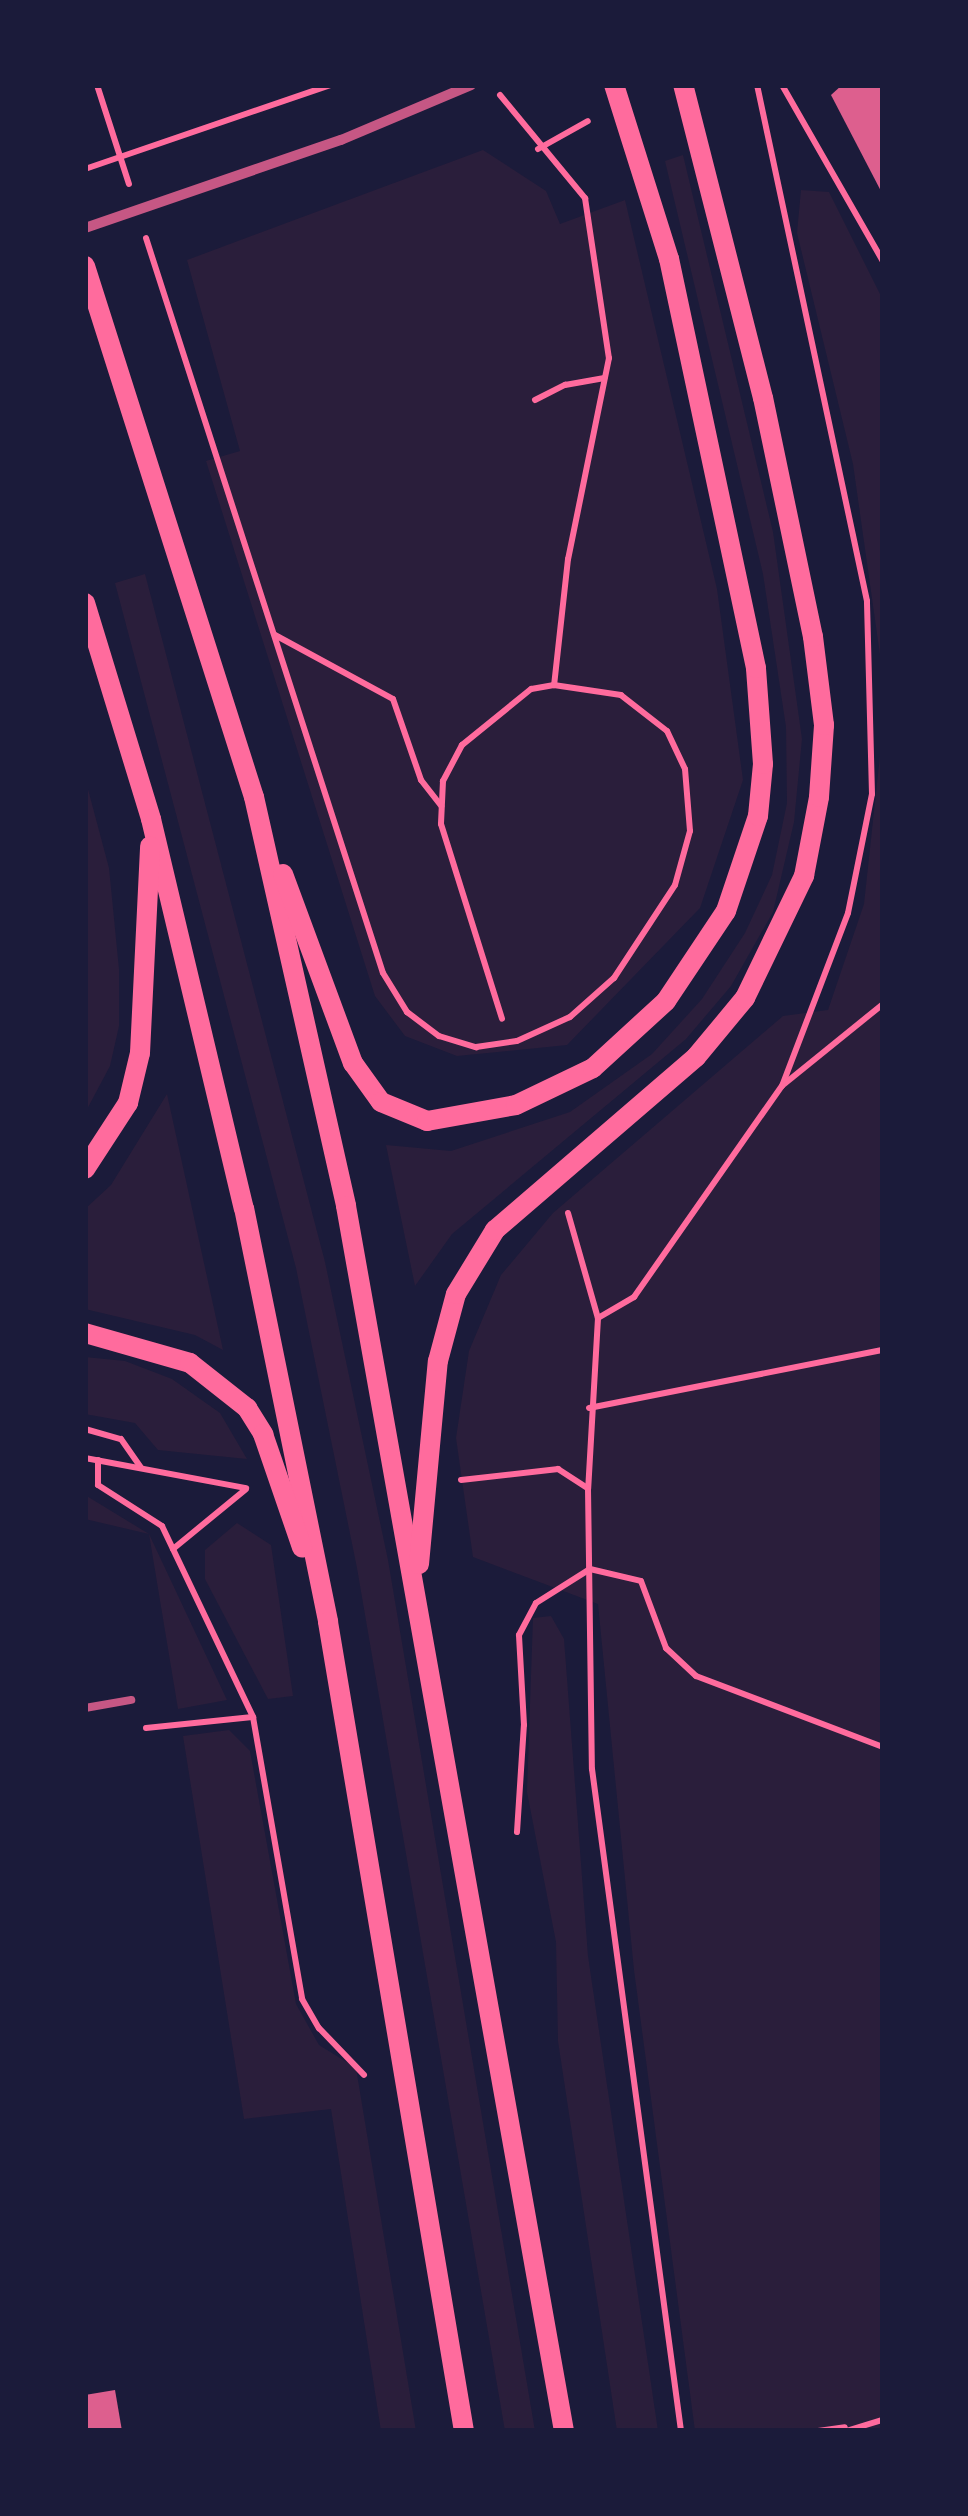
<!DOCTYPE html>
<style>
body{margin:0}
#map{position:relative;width:968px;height:2516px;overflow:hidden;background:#1b1b3a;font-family:"Fira Sans Condensed",sans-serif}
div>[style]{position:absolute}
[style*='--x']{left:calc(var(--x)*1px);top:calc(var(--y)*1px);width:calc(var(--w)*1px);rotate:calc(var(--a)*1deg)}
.green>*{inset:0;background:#2a1e3b}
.building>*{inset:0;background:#dd5f8e}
.path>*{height:6px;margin:-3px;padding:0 3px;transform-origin:3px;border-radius:3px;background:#ff6b9d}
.service>*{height:8px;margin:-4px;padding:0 4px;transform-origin:4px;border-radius:4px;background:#c65784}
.minor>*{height:10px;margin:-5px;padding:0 5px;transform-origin:5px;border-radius:5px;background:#c65784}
.secondary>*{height:20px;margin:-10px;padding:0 10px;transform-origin:10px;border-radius:10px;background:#ff6b9d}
span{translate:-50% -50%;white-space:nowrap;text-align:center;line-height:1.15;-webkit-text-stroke:8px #1b1b3a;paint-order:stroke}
.frame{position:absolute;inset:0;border:88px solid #1b1b3a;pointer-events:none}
</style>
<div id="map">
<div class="green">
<i style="clip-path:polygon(483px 150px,546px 191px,560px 224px,625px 200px,717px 589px,743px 780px,700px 908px,567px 1045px,457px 1056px,405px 1036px,375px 996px,206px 461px,240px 451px,187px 260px)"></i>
<i style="clip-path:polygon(683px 155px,773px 532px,802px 739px,794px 822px,773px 912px,731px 986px,686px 1039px,452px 1234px,415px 1286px,386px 1145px,451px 1151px,570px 1112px,652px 1054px,702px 999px,745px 933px,772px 875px,787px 803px,786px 727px,763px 574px,665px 161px)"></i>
<i style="clip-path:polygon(801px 190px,829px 192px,883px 300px,883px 676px,853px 464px,797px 233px)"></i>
<i style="clip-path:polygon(145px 574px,325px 1262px,388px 1560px,535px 2431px,505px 2431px,357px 1568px,296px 1268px,115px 583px)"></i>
<i style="clip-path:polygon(883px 728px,883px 2431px,695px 2431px,634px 1970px,598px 1604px,473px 1557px,456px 1438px,469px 1351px,501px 1275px,553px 1213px,783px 1016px,828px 1010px,864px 904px)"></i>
<i style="clip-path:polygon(85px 778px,109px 868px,119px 969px,119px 1026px,110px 1066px,85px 1113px)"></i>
<i style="clip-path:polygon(167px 1094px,223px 1350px,195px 1335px,85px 1309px,85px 1209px,111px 1185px)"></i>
<i style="clip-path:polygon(85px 1357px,125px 1361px,172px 1379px,220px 1413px,247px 1459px,158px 1450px,135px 1423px,85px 1414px)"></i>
<i style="clip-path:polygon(85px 1495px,149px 1534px,227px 1700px,178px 1709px,149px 1534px,85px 1519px)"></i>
<i style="clip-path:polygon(237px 1523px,271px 1545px,293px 1696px,268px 1699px,205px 1579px,205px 1550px)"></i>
<i style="clip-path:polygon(551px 1616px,564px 1639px,588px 1956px,658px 2431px,617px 2431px,558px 2041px,556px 1942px,527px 1792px,533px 1618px)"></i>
<i style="clip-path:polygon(229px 1730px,250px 1751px,296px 2004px,319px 2045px,356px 2068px,416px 2431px,381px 2431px,331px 2109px,244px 2119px,183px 1736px)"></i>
</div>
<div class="building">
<i style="clip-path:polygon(842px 85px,883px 85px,883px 195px,831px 95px)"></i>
<i style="clip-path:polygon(115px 2390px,122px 2431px,85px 2431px,85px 2395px)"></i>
</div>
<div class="path">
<i style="--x:97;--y:85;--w:104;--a:72.1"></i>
<i style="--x:782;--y:85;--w:203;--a:60.2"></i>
<i style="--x:500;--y:95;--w:134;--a:50.5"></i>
<i style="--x:585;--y:198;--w:162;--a:81.5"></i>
<i style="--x:609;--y:358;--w:205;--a:101.5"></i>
<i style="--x:568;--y:559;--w:127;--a:96.3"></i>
<i style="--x:538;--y:149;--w:57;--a:-29.2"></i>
<i style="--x:85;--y:169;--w:259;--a:-18.9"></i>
<i style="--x:146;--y:238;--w:772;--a:72.13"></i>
<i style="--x:383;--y:973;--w:46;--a:58.4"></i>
<i style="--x:407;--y:1012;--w:40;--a:37"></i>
<i style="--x:439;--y:1036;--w:39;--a:17"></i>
<i style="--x:476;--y:1047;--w:41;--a:-8.3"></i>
<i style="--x:517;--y:1041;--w:58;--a:-24.4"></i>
<i style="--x:570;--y:1017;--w:59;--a:-41.6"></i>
<i style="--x:614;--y:978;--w:111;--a:-56.7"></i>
<i style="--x:675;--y:885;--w:56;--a:-74.5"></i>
<i style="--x:690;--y:831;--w:62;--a:-94.6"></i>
<i style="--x:685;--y:769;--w:42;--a:-115.3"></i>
<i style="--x:667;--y:731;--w:58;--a:-142"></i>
<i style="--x:621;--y:695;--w:68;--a:-171.5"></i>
<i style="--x:554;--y:685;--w:23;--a:170"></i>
<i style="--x:531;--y:689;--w:89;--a:140.9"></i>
<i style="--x:462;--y:745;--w:41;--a:117.8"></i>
<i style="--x:443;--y:781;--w:43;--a:92.7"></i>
<i style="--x:441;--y:824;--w:204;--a:72.6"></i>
<i style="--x:535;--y:400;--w:34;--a:-27"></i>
<i style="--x:565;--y:385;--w:40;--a:-10"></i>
<i style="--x:275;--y:635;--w:134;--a:28.5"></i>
<i style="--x:393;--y:699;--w:86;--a:70.9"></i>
<i style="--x:421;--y:780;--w:33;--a:52"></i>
<i style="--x:783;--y:1085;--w:129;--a:-39"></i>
<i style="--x:568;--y:1213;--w:109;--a:74.1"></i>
<i style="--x:598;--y:1318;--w:171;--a:93.3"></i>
<i style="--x:588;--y:1489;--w:280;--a:89.2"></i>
<i style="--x:592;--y:1769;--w:668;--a:82.34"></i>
<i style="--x:598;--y:1318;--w:42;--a:-30.3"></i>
<i style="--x:634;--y:1297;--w:258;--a:-55"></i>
<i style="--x:782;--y:1086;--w:185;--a:-69.1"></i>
<i style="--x:848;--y:913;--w:121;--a:-78.6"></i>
<i style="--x:872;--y:794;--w:193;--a:-91.5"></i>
<i style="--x:867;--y:601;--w:528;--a:-102.03"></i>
<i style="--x:589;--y:1408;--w:300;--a:-11.2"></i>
<i style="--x:85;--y:1429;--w:37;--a:16"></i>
<i style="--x:121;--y:1439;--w:35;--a:55"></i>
<i style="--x:85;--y:1458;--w:164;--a:10.6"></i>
<i style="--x:98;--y:1460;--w:25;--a:90"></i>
<i style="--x:98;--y:1485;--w:76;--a:32.6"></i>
<i style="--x:162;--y:1526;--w:212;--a:64.5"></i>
<i style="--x:253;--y:1717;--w:286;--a:80.1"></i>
<i style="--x:302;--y:1999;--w:34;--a:60"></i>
<i style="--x:319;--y:2028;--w:65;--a:46.2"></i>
<i style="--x:461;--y:1480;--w:98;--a:-6.5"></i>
<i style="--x:558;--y:1469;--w:35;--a:33"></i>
<i style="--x:173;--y:1549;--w:94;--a:-39.4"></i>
<i style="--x:146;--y:1728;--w:107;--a:-5.9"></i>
<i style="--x:517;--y:1832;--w:107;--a:-86.3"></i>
<i style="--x:524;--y:1725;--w:90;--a:-93.2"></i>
<i style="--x:519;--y:1635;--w:36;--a:-62"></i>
<i style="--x:536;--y:1603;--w:64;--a:-32.2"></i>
<i style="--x:590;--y:1569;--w:52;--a:13.2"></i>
<i style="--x:641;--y:1581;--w:72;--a:69.5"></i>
<i style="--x:666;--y:1648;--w:41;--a:43"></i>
<i style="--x:696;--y:1676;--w:200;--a:20.8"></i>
<i style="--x:818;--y:2431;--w:27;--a:-8"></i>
<i style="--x:846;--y:2431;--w:39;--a:-17"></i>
</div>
<div class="service">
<i style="--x:85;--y:1708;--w:47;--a:-9.9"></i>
</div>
<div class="minor">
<i style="--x:85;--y:228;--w:271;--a:-19"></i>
<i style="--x:341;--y:140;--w:141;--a:-22.9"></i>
</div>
<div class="secondary">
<i style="--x:85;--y:266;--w:557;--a:72.35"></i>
<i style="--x:254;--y:797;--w:419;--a:77.3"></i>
<i style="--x:346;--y:1206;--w:1244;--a:79.91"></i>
<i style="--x:85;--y:603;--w:226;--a:73"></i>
<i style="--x:151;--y:819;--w:400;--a:76.6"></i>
<i style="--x:244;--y:1208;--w:422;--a:78.5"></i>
<i style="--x:328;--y:1622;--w:820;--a:80.46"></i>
<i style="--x:283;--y:874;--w:202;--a:69.7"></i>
<i style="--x:353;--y:1063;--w:48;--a:54.3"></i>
<i style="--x:381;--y:1102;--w:50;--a:22.4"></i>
<i style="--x:427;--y:1121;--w:90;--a:-10.2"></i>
<i style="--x:516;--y:1105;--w:85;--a:-25.7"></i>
<i style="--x:593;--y:1068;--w:99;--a:-42.5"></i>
<i style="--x:666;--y:1001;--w:108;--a:-56.3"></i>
<i style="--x:726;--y:911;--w:100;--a:-71.4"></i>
<i style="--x:758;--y:816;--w:52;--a:-84.5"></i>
<i style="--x:763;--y:764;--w:96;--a:-94.2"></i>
<i style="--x:756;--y:668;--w:418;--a:-102"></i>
<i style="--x:669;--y:259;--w:182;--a:-107.5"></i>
<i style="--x:85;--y:1169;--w:79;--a:-56.9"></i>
<i style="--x:128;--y:1103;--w:51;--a:-76.5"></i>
<i style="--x:140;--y:1053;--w:207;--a:-87.2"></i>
<i style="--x:85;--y:1333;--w:109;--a:15.9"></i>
<i style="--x:190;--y:1363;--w:73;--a:38.3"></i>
<i style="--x:247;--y:1408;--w:31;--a:58"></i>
<i style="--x:263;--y:1434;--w:120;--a:71"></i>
<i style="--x:419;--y:1564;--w:204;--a:-84.7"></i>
<i style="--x:438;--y:1361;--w:69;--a:-75"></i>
<i style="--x:456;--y:1294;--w:75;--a:-58.6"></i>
<i style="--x:495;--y:1230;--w:265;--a:-40.7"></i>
<i style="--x:696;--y:1057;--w:77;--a:-50.3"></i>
<i style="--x:745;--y:998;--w:136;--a:-64.2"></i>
<i style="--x:804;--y:876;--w:80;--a:-79.2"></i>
<i style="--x:819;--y:797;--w:72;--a:-86"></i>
<i style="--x:824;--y:725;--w:89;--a:-97.1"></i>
<i style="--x:813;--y:637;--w:244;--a:-101.8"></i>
<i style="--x:763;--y:398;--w:323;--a:-104.3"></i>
</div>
<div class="frame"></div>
</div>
